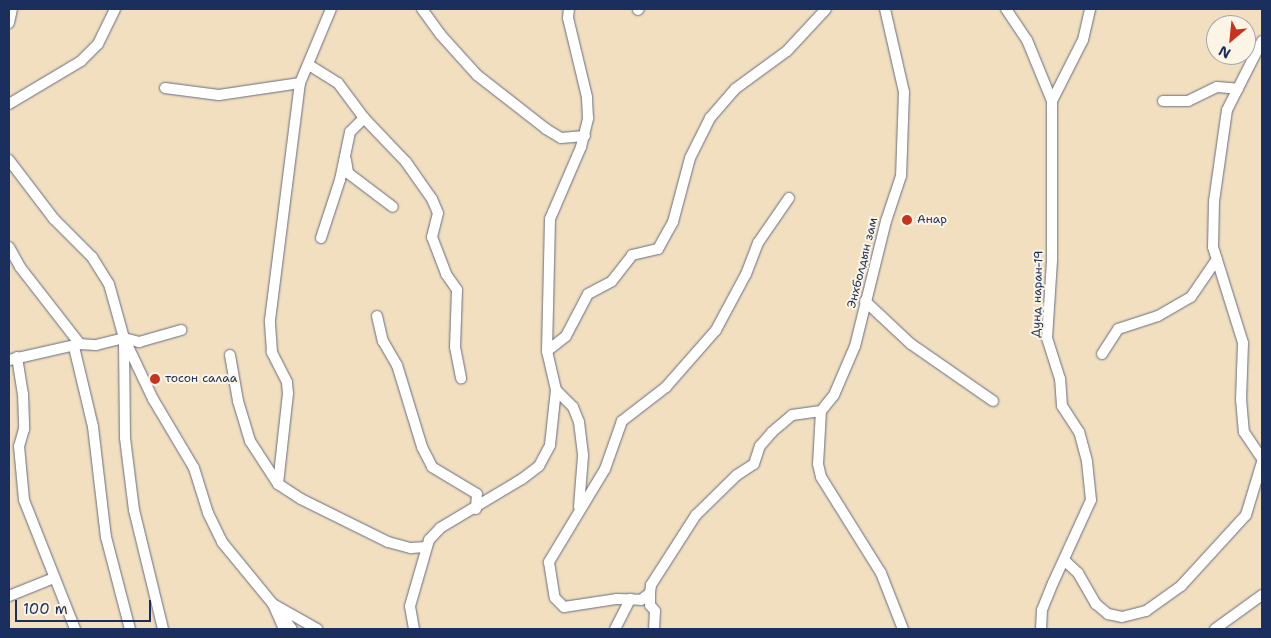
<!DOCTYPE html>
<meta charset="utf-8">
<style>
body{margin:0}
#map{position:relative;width:1271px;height:638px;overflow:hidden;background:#f2dfbf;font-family:"Shantell Sans",sans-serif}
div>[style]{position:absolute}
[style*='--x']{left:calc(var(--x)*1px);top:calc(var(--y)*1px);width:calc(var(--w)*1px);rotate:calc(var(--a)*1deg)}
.roads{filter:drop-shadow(0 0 1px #666d80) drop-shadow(0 0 1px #666d80)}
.minor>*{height:10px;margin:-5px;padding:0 5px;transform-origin:5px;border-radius:5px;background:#fff}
.dots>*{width:14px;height:14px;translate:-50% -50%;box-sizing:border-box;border:2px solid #fcf5e5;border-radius:50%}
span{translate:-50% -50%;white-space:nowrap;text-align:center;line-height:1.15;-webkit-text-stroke:4px #fcf5e5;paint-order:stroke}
.poi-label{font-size:12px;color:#1b2f5e}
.left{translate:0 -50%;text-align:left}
.street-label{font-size:12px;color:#1b2f5e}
.frame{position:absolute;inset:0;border:10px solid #1b2f5e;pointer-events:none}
.north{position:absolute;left:1206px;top:15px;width:50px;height:50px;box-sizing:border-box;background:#fcf5e5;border:1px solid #a2a6af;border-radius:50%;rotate:208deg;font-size:14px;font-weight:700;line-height:20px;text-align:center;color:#1b2f5e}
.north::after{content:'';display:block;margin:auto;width:18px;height:22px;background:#c8321e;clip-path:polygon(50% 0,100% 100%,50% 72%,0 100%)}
.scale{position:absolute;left:15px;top:600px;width:136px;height:22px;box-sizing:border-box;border:2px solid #1b2f5e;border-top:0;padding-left:6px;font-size:15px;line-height:18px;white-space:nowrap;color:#1b2f5e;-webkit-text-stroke:4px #fcf5e5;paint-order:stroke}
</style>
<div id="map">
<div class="roads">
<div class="minor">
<i style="--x:422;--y:9;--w:31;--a:54"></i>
<i style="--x:440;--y:34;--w:55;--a:47.9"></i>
<i style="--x:477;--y:75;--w:88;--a:38"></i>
<i style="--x:546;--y:129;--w:17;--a:31"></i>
<i style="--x:561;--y:138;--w:24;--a:-5"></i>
<i style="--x:885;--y:9;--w:85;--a:77.1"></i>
<i style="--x:904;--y:92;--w:84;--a:92"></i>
<i style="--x:901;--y:176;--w:47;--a:108.4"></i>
<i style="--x:886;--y:221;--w:129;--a:103.9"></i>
<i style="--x:855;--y:346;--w:53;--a:113.2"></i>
<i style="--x:834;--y:395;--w:21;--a:129"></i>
<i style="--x:821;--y:411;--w:53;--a:93.2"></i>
<i style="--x:818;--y:464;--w:13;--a:77"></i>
<i style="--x:821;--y:477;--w:113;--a:58"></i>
<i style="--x:881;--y:573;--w:60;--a:68.6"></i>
<i style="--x:1006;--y:9;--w:37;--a:56"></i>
<i style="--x:1027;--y:40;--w:66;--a:67.7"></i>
<i style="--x:638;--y:10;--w:1;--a:-45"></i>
<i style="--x:9;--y:23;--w:14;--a:-78"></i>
<i style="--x:1262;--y:41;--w:77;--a:116.9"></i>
<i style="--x:1227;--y:110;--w:92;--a:98.1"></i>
<i style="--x:1214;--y:201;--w:46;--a:91.2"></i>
<i style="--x:1213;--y:247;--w:101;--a:72.6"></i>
<i style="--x:1243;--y:343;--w:56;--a:92"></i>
<i style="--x:1241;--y:399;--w:33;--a:85"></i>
<i style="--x:1244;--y:432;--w:32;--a:56"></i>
<i style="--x:309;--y:65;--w:34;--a:32"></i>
<i style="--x:338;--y:83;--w:44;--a:53.4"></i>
<i style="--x:364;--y:118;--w:61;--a:46.3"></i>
<i style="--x:406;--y:162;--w:45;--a:54.9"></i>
<i style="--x:432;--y:199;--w:15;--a:67"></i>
<i style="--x:438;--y:213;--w:25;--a:104"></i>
<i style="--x:432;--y:237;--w:40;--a:69"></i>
<i style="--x:446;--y:274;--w:19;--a:55"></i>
<i style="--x:457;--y:290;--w:57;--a:92"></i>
<i style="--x:455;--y:347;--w:32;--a:79"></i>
<i style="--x:165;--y:88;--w:54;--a:7.4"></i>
<i style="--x:219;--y:95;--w:82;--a:-8.4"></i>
<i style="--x:1163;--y:101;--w:25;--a:0"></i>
<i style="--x:1188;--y:101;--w:32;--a:-26"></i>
<i style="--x:1217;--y:87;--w:21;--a:5"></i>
<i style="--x:9;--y:104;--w:84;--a:-30.8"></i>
<i style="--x:81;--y:61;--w:24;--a:-45"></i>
<i style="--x:98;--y:44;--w:39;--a:-64"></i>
<i style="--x:9;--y:160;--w:74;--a:52.7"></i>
<i style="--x:54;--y:219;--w:54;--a:45"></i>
<i style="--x:92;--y:257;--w:32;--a:58"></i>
<i style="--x:109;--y:284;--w:56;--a:74.5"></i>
<i style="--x:124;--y:338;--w:68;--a:64.6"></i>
<i style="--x:153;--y:399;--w:80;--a:59.3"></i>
<i style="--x:194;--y:468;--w:47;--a:72.7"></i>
<i style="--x:208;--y:513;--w:32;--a:64"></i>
<i style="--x:222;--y:542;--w:80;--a:50.6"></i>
<i style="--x:273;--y:604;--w:51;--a:29.6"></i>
<i style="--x:346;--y:160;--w:13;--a:81"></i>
<i style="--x:348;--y:173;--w:56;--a:37.1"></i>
<i style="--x:789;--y:198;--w:55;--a:124.6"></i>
<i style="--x:758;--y:243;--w:33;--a:111"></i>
<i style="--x:746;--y:274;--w:64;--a:118.2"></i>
<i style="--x:716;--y:330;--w:76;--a:131.3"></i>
<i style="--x:666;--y:387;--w:56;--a:142.3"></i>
<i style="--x:622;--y:421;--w:51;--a:109.5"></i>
<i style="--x:605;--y:469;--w:109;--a:121.1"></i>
<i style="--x:549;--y:562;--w:36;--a:81"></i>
<i style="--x:555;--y:598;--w:13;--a:45"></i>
<i style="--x:564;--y:607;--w:54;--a:-8.6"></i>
<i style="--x:617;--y:599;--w:24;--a:2"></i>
<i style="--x:641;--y:600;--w:11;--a:-38"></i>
<i style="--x:650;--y:593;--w:8;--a:-83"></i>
<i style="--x:651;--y:585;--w:83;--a:-57.3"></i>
<i style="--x:696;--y:515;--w:57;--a:-44.3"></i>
<i style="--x:737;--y:475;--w:20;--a:-33"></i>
<i style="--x:754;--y:464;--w:19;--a:-72"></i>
<i style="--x:760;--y:446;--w:18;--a:-49"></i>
<i style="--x:772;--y:432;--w:26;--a:-40"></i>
<i style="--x:792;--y:415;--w:29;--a:-8"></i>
<i style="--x:321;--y:238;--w:61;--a:-71.9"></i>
<i style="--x:340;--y:180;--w:49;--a:-78.2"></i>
<i style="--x:350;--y:132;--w:20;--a:-45"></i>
<i style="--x:9;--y:247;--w:23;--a:61"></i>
<i style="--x:20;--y:267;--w:98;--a:52.1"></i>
<i style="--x:865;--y:301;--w:63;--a:43.1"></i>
<i style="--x:911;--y:344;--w:100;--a:34.8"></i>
<i style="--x:377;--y:316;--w:26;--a:77"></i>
<i style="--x:383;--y:341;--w:28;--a:60"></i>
<i style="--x:397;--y:365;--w:86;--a:73"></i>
<i style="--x:422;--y:447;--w:22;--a:63"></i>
<i style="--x:432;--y:467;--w:52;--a:31"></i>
<i style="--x:477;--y:494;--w:15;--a:94"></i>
<i style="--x:124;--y:342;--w:96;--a:89.4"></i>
<i style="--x:125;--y:438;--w:73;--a:82.9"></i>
<i style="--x:134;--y:510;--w:122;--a:76.3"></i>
<i style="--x:74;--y:347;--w:82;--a:76.6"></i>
<i style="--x:93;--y:427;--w:111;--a:83.3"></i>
<i style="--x:106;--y:537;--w:95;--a:75.4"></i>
<i style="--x:547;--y:351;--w:24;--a:-38"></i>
<i style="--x:566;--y:336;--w:47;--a:-62.4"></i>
<i style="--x:588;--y:294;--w:27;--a:-28"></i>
<i style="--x:612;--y:281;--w:33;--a:-52"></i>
<i style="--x:632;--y:255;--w:27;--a:-13"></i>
<i style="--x:658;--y:249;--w:31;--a:-61"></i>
<i style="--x:673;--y:222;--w:66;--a:-75.1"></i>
<i style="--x:690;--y:158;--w:45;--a:-63.4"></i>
<i style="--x:710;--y:118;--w:38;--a:-49"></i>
<i style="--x:735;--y:89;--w:64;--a:-36.2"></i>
<i style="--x:787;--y:51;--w:57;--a:-47.1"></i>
<i style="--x:1102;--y:354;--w:30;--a:-57"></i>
<i style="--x:1118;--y:329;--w:42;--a:-18"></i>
<i style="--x:1158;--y:316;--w:38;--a:-30"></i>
<i style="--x:1191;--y:297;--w:46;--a:-55.6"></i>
<i style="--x:230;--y:355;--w:47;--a:80.1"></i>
<i style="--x:238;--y:401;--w:42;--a:73.3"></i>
<i style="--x:250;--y:441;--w:51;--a:56.9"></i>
<i style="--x:278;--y:484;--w:27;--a:33"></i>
<i style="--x:301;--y:499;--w:97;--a:26.3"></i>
<i style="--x:388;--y:542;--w:24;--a:15"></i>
<i style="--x:411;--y:548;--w:15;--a:-4"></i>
<i style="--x:17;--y:357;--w:37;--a:81"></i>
<i style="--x:23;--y:394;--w:35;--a:88"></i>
<i style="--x:24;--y:429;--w:18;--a:106"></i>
<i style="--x:19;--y:446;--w:54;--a:84.7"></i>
<i style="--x:24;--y:500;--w:139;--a:68.4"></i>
<i style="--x:9;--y:360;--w:73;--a:-12.7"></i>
<i style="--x:80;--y:344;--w:16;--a:4"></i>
<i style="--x:96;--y:345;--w:29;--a:-14"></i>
<i style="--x:124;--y:338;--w:16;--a:15"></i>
<i style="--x:139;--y:342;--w:44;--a:-15.9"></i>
<i style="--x:556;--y:390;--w:24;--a:45"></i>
<i style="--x:573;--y:407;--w:16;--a:68"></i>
<i style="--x:579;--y:422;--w:34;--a:83"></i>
<i style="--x:583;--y:456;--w:51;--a:94.5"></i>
<i style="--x:278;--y:484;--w:91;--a:-83.7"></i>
<i style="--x:288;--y:394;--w:12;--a:-95"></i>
<i style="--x:287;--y:382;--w:34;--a:-117"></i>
<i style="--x:272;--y:352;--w:32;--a:-94"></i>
<i style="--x:270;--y:320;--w:239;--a:-82.8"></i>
<i style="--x:300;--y:83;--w:80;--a:-67.3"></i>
<i style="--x:1064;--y:560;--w:19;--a:43"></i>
<i style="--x:1078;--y:573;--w:36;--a:60"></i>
<i style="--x:1096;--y:604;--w:16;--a:40"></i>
<i style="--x:1108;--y:614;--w:14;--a:12"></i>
<i style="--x:1122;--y:617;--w:25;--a:-14"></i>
<i style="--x:1146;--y:611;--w:43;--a:-35.5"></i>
<i style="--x:1181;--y:586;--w:96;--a:-47.5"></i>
<i style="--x:1246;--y:515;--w:55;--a:-73.2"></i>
<i style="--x:650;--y:593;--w:12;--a:90"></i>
<i style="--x:650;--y:605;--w:8;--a:50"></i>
<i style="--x:655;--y:611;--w:18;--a:93"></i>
<i style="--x:9;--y:596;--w:48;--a:-21.8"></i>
<i style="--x:284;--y:629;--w:27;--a:-114"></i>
<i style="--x:273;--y:604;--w:31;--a:53"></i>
<i style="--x:414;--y:629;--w:23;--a:-100"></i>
<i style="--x:410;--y:606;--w:69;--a:-73.9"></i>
<i style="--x:429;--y:540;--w:16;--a:-47"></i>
<i style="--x:440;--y:528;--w:96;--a:-30.9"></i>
<i style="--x:522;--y:479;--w:21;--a:-37"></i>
<i style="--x:539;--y:466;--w:24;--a:-62"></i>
<i style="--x:550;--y:445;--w:55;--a:-83.8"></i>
<i style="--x:556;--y:390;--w:40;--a:-103"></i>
<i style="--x:547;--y:351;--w:132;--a:-88.7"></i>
<i style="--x:550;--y:219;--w:78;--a:-66.7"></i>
<i style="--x:581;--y:147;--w:30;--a:-76"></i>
<i style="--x:588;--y:118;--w:21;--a:-93"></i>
<i style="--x:587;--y:97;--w:81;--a:-103.5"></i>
<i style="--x:568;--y:18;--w:9;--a:-84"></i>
<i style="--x:615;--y:629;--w:34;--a:-63"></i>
<i style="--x:1041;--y:629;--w:19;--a:-87"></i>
<i style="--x:1042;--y:610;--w:29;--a:-68"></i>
<i style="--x:1053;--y:583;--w:91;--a:-65.4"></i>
<i style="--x:1091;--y:500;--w:39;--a:-96"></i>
<i style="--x:1087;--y:461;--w:30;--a:-105"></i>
<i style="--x:1079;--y:432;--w:31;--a:-123"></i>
<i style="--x:1062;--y:406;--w:27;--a:-94"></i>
<i style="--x:1060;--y:379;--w:43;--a:-107.6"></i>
<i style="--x:1047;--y:338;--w:78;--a:-86.3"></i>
<i style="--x:1052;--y:260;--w:159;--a:-90"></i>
<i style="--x:1052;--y:101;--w:68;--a:-63.1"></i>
<i style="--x:1083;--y:40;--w:32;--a:-77"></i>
<i style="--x:1215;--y:629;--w:58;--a:-35.9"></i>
</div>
</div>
<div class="dots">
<i style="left:907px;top:220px;background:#c8321e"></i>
<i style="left:155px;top:379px;background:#c8321e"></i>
</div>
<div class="poi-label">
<span class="left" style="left:917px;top:220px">Анар</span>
<span class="left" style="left:165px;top:379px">тосон салаа</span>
</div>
<div class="street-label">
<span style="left:863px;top:263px;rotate:-76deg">Энхболдын зам</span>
<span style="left:1038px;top:294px;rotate:-88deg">Дунд наран-19</span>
</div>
<div class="frame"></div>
<div class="north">N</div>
<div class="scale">100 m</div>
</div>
